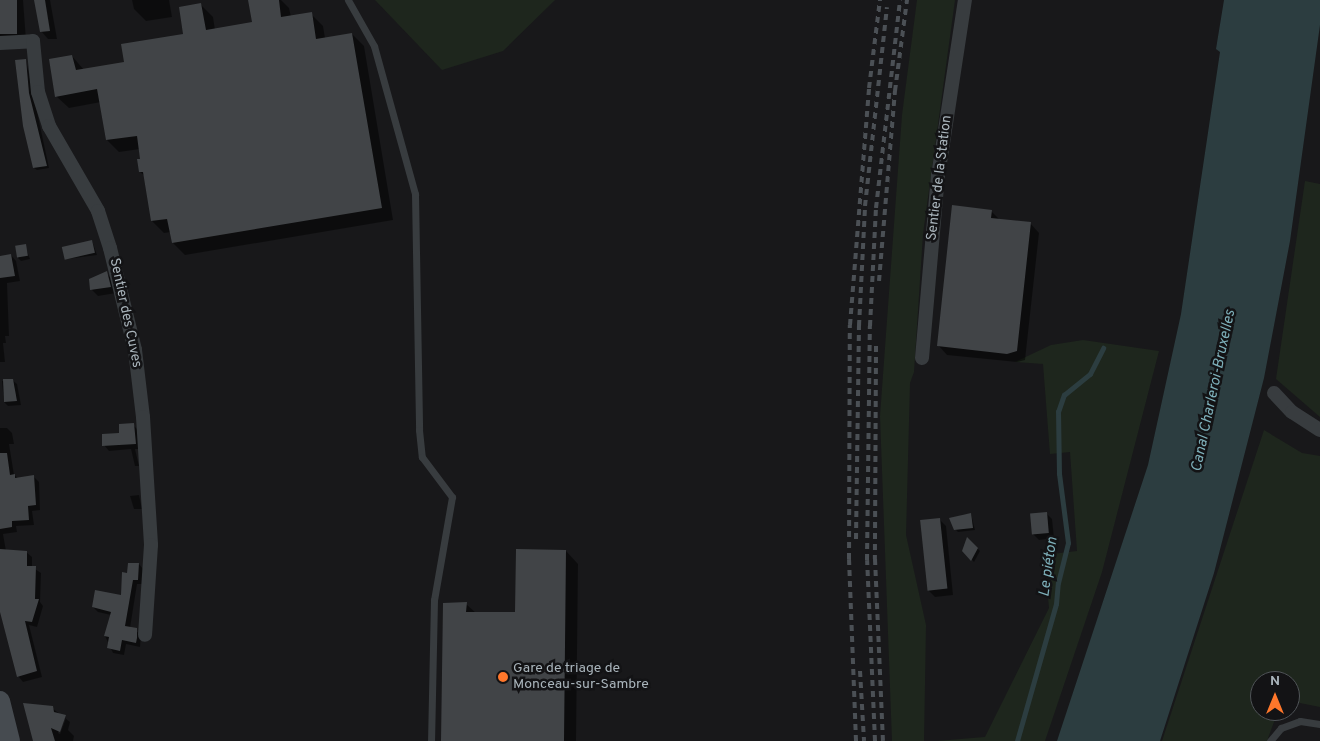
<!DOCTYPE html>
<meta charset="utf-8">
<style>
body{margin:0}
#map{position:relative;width:1320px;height:741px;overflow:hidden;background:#18181a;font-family:Overpass,sans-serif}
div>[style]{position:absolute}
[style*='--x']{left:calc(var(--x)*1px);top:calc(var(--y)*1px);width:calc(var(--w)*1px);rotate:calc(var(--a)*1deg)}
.green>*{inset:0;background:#1e261d}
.water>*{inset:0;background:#2c3d40}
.shadow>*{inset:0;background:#0007}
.stream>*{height:4.5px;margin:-2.25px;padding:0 2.25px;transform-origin:2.25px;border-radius:2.25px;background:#2c3d40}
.building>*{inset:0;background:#414447;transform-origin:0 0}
.service>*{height:7px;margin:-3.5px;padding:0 3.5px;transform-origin:3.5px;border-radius:3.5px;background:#383c3f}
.minor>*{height:14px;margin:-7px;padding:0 7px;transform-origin:7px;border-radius:7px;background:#383c3f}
.secondary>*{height:20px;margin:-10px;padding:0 10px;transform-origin:10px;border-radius:10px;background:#464b50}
.rail>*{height:4px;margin-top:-2px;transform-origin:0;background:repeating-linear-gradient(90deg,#4b5055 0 6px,transparent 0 11px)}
.dots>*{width:14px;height:14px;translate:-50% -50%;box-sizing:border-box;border:2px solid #131315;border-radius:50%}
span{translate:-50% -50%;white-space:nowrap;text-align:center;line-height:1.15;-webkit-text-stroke:5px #131315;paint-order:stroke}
.street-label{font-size:14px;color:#a9b4bb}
.poi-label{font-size:14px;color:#a9b4bb}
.left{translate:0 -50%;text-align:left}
.water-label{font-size:15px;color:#7dafb9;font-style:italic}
.north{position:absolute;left:1250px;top:671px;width:50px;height:50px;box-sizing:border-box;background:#131315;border:1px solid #4f5357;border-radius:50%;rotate:0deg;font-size:14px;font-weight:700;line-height:20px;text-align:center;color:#a9b4bb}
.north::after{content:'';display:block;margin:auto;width:18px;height:22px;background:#ff772b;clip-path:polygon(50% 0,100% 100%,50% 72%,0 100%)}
</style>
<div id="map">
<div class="green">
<i style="clip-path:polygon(375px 0,555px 0,503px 51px,442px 70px)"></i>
<i style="clip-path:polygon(917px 0,955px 0,923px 234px,914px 372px,910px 383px,906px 535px,926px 625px,924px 741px,892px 741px,880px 416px,902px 115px)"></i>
<i style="clip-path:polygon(1305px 181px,1320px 184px,1320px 417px,1276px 379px)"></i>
<i style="clip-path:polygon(1083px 340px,1159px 351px,1102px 572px,1045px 741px,937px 741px,985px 737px,1049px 608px,1044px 555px,1077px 551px,1070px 452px,1050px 454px,1043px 364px,1015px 362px,1051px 345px)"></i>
<i style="clip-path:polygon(1264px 430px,1302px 453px,1320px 456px,1320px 707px,1290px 701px,1290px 681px,1260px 681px,1260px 711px,1278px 711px,1267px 741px,1162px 741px)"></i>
</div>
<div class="water">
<i style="clip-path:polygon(1224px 0,1320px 0,1320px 25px,1290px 241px,1264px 378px,1214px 573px,1160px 741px,1057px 741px,1148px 465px,1181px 314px,1220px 52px,1216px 49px)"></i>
</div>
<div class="shadow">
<i style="clip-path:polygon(0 0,23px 0,26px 40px,0 44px)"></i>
<i style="clip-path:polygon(35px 0,50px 0,57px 39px,48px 39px,41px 31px)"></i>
<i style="clip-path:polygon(132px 0,169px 0,172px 17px,146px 21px,134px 9px)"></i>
<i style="clip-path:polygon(251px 0,281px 0,289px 8px,291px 17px,311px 14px,323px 26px,325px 38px,352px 34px,364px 46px,393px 220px,185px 255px,173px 243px,171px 232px,164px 233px,152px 221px,145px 176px,140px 172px,140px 149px,119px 152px,107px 140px,101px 102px,69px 108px,56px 96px,72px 56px,84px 70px,126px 63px,185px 35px,200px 4px,213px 17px,215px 30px,253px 23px)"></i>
<i style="clip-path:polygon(26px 60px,49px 168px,37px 170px,34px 168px)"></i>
<i style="clip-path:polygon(991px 211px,1000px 220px,1030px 223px,1039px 233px,1025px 360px,1017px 362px,947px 355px,938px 345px)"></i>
<i style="clip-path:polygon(92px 241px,97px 255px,67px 259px,64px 257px)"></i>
<i style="clip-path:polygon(25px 246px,30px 259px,21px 261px,18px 258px)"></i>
<i style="clip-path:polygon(11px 255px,16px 261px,20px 281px,7px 283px,9px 336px,5px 336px,6px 343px,3px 343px,5px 362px,0 362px,0 257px)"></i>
<i style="clip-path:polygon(106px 273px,112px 279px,116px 293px,98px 296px,92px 290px)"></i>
<i style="clip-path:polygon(12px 380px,17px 384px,21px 405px,8px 406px,4px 402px,2px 381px)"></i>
<i style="clip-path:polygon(133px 425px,138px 430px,140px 449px,135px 449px,139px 466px,135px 466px,131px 449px,109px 451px,104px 445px)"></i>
<i style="clip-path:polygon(0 428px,7px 428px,12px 433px,14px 444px,9px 444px,14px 475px,18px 478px,33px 476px,39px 482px,40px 510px,32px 511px,34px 525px,16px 526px,17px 532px,3px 534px,6px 551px,26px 552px,32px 557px,32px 567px,41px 573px,40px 602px,43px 606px,37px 627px,29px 625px,42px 677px,23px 682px,18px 676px,0 609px)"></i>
<i style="clip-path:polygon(139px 495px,142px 509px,134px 509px,130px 496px)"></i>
<i style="clip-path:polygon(1046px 513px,1052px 519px,1054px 538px,1039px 540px,1033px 534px)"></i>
<i style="clip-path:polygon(971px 514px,975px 530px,958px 532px,955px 529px,961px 515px)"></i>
<i style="clip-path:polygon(940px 520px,946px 526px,953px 595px,935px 597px,929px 591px)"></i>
<i style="clip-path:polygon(972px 543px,980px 551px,974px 562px,964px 551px)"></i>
<i style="clip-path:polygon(566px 551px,578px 564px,576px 741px,442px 741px,466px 604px,476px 613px,516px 614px)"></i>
<i style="clip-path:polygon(139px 564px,143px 569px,143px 584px,137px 584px,130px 628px,141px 634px,140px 647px,126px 644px,124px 655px,113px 653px,105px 636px,111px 615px,98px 612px,93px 607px,123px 596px,128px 574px)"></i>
<i style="clip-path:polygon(evenodd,52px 708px,70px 722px,68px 730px,74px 736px,73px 741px,34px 741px,52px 708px,63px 718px,66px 718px,60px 734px,58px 733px,63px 718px)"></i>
</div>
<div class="stream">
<i style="--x:1017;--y:741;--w:142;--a:-74.1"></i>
<i style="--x:1056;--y:604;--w:21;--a:-85"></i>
<i style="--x:1058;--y:583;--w:41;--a:-76"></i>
<i style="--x:1068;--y:543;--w:70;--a:-97.4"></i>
<i style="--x:1059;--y:474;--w:62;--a:-90.9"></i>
<i style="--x:1058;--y:412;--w:18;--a:-71"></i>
<i style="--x:1064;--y:395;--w:33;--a:-39"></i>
<i style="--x:1090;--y:374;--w:29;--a:-63"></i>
</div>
<div class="building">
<i style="left:0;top:0;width:17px;height:34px"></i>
<i style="clip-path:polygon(34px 0,45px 0,50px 31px,40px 32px)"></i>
<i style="clip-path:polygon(248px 0,279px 0,281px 17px,312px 12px,316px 39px,352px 33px,382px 208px,172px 243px,167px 219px,151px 221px,143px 172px,139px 172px,137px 159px,140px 159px,137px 136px,106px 140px,97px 89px,55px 97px,49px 59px,72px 55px,76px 70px,124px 62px,121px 44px,183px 34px,179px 7px,201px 3px,206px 30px,252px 22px)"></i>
<i style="clip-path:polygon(26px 59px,29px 93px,47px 166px,33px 168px,23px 126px,15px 60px)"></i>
<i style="clip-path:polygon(952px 205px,992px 210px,991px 218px,1031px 222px,1017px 351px,1007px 354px,937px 346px)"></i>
<i style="left:92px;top:240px;width:13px;height:31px;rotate:77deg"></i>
<i style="left:26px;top:244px;width:12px;height:11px;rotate:81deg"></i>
<i style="clip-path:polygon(11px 254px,15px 276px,0 278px,0 256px)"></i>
<i style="clip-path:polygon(107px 271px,111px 287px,90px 290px,89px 279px)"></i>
<i style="clip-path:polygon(3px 379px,13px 379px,17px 401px,4px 402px)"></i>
<i style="clip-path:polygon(134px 423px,136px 444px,102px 446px,102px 434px,119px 433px,119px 424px)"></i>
<i style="clip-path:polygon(0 453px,7px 453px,10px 475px,15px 474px,15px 478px,34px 475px,36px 505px,28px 506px,29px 520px,12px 521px,12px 527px,0 529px)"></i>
<i style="left:1047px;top:512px;width:21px;height:17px;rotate:85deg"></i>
<i style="clip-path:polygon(971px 513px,973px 528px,954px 530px,949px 518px)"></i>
<i style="left:940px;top:518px;width:71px;height:20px;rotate:84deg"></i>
<i style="clip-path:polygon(967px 537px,978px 548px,971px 561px,962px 551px)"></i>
<i style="clip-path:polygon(0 549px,27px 551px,27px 566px,36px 566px,35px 599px,39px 599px,32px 622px,25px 621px,37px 671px,17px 677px,0 612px)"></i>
<i style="clip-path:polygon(516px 549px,566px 550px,564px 741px,441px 741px,443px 603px,467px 602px,466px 612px,515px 612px)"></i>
<i style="clip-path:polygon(128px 563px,139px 563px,138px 580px,133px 580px,125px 626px,137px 628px,137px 638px,136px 643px,122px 640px,120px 651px,107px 648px,109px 637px,104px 636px,111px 612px,92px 607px,95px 590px,121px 595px,122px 572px,127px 573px)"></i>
<i style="clip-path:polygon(23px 703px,53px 706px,54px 712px,66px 715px,60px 732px,51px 728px,55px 741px,33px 741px)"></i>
</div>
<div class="service">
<i style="--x:348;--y:0;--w:53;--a:60.5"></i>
<i style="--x:374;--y:46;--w:154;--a:74.5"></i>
<i style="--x:415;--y:194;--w:236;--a:89"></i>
<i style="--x:419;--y:430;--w:27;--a:84"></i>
<i style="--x:422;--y:457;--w:50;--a:53.1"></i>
<i style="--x:452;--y:497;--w:105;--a:99.9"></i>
<i style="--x:434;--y:600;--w:141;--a:91.2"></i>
<i style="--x:1270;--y:741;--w:17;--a:-50"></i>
<i style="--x:1281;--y:728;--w:20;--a:-20"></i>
<i style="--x:1300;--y:721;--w:20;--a:9"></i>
</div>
<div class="minor">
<i style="--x:0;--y:43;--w:33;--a:-3"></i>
<i style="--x:33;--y:41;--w:51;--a:84.4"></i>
<i style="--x:38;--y:92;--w:36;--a:72"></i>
<i style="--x:49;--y:126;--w:98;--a:60"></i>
<i style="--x:98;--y:211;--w:39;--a:72"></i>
<i style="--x:110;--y:248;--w:105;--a:76.2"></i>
<i style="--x:135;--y:350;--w:67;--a:83.2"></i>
<i style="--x:143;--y:417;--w:128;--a:86.4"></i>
<i style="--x:151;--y:545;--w:90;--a:93.8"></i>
<i style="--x:922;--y:358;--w:183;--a:-85"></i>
<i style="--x:938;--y:176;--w:178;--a:-81.3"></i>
<i style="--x:1274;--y:393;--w:26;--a:47"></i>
<i style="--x:1292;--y:412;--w:33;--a:33"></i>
</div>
<div class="secondary">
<i style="--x:0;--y:701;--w:41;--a:76"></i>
</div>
<div class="rail">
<i style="--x:879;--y:281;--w:191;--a:-85.2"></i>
<i style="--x:895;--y:91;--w:92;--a:-82.5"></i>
<i style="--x:876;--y:346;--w:213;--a:90.3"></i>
<i style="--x:875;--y:559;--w:182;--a:87.5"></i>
<i style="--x:856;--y:539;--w:213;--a:-89.2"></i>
<i style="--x:859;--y:326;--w:120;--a:-87.1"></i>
<i style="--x:865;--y:206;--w:200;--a:-83.7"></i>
<i style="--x:860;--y:671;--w:70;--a:86.7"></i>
<i style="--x:856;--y:741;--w:182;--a:-92.2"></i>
<i style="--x:849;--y:559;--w:234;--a:-89.8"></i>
<i style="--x:850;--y:325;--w:238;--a:-85.4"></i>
<i style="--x:869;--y:88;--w:89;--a:-82.9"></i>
<i style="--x:875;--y:741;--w:181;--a:-92.5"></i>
<i style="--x:867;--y:560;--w:234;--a:-89.3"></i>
<i style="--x:870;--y:326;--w:118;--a:-87.1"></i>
<i style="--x:876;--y:208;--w:209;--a:-83.4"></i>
</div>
<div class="dots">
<i style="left:503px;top:677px;background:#ff772b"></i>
</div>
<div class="street-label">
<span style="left:940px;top:178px;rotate:-83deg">Sentier de la Station</span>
<span style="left:125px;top:313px;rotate:78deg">Sentier des Cuves</span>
</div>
<div class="poi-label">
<span class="left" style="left:513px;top:677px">Gare de triage de<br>Monceau-sur-Sambre</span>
</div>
<div class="water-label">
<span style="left:1214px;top:391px;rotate:-78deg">Canal Charleroi-Bruxelles</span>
<span style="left:1049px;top:567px;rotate:-82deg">Le piéton</span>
</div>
<div class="north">N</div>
</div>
